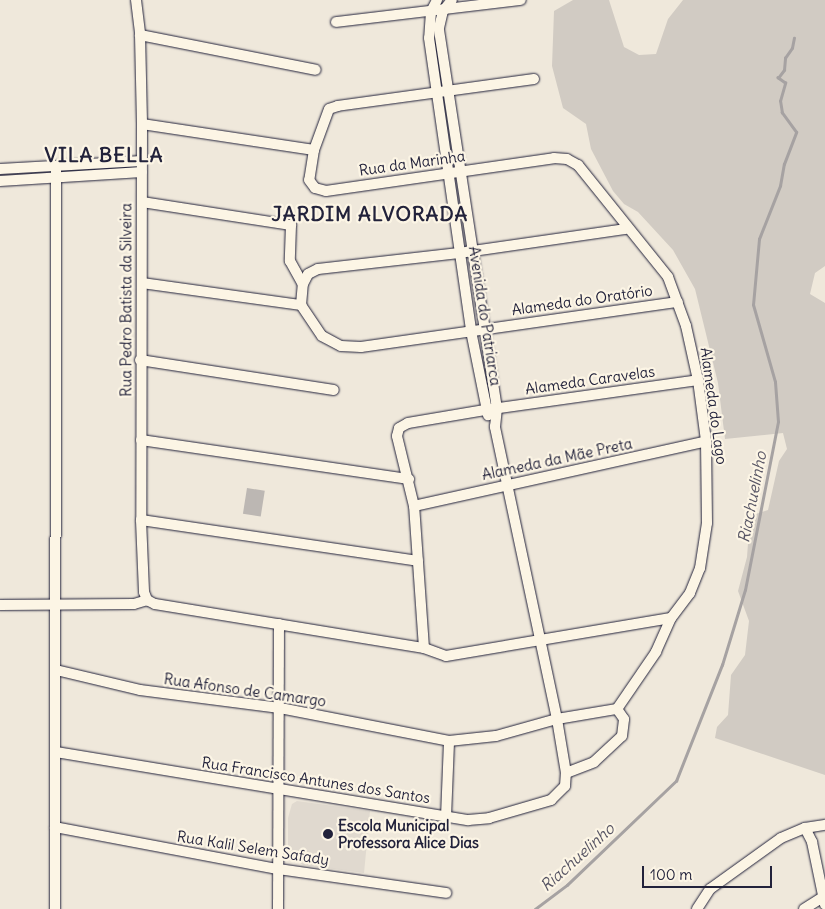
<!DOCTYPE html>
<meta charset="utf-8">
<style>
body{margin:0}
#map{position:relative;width:825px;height:909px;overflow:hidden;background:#efe8db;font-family:Delius,sans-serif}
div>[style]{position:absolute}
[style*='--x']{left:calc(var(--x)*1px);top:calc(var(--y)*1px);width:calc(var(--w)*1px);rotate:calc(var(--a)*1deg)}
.built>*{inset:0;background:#e0d9cf}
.green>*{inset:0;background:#d1cbc3}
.stream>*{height:2.5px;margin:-1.25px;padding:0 1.25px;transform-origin:1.25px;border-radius:1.25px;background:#a6a2a2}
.building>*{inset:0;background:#bcb7b3;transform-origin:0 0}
.roads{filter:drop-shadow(0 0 1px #22223b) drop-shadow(0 0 1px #22223b)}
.street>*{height:10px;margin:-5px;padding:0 5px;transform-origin:5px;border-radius:5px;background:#fcf5e5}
.dots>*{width:14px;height:14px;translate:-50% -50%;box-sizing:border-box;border:2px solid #fcf5e5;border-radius:50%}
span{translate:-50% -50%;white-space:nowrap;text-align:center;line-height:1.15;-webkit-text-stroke:4.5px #fcf5e5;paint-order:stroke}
.street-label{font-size:15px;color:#22223b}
.poi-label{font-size:15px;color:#22223b;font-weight:700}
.left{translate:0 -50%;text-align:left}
.water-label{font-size:16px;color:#575564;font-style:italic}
.district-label{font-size:20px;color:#22223b;font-weight:700;letter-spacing:1px}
.scale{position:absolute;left:642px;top:866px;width:130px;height:22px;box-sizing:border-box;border:2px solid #22223b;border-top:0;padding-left:6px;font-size:15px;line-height:18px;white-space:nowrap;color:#22223b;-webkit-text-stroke:4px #fcf5e5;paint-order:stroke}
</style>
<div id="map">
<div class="built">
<i style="clip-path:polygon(297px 801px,370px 811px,364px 873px,303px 865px,292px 858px,288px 850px,288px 818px,292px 804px)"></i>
</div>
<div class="green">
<i style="clip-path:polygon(573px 0,609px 0,624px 47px,639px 55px,656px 54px,668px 19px,683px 0,825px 0,825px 266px,815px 273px,810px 294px,825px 303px,825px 775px,715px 738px,717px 727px,728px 715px,731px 675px,745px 655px,749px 621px,738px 591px,747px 557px,750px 516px,768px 510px,779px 461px,787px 449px,783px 433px,725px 439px,718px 383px,695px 289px,673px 250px,638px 212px,624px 204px,613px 191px,591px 149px,586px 124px,563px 108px,552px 66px,554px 11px)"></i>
</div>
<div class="stream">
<i style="--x:535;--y:909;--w:40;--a:-37"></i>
<i style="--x:567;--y:885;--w:151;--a:-43.7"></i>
<i style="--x:676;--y:781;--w:125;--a:-68.4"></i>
<i style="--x:722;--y:665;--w:78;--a:-73"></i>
<i style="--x:745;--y:590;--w:171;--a:-78.9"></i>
<i style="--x:778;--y:422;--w:40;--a:-94.3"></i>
<i style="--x:775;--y:382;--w:80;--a:-105.9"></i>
<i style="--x:753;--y:305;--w:66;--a:-84.8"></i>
<i style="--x:759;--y:239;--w:57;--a:-68.4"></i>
<i style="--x:780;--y:186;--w:22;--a:-80"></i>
<i style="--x:784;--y:164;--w:34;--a:-69"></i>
<i style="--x:796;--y:132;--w:24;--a:-126"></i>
<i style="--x:782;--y:113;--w:12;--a:-99"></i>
<i style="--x:780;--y:101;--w:19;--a:-74"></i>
<i style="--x:785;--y:83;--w:9;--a:-144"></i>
<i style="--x:778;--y:78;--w:10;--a:-53"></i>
<i style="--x:784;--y:70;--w:12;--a:-85"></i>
<i style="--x:785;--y:58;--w:12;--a:-55"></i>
<i style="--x:792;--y:48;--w:10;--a:-79"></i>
</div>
<div class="building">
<i style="left:247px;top:488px;width:18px;height:26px;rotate:9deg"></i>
</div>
<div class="roads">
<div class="street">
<i style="--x:136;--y:0;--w:35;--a:83"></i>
<i style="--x:140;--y:35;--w:89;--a:88.7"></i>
<i style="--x:142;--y:124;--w:396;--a:90.1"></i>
<i style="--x:141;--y:520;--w:72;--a:87.6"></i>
<i style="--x:144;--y:592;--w:9;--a:69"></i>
<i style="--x:437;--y:0;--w:13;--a:117"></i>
<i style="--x:431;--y:12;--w:26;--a:94"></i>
<i style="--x:429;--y:38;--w:296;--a:81.8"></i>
<i style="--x:471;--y:331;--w:86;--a:78.6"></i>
<i style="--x:336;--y:22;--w:186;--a:-6.8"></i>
<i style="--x:140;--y:35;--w:179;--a:11.2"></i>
<i style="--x:534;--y:79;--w:198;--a:172.2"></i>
<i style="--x:338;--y:106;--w:9;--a:162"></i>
<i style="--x:329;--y:109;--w:44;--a:110.1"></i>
<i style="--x:314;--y:150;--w:30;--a:99"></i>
<i style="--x:309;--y:180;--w:10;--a:53"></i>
<i style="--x:315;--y:188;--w:11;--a:15"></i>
<i style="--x:326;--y:191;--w:230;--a:-8.2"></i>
<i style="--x:554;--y:158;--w:13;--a:4"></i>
<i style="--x:567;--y:159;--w:13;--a:29"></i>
<i style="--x:578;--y:165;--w:144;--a:51.2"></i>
<i style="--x:668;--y:277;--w:52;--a:69.8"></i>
<i style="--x:686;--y:326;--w:55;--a:77.5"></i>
<i style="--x:698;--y:380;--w:62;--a:82.5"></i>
<i style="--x:706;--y:441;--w:82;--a:89.3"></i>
<i style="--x:707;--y:523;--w:46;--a:98.8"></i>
<i style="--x:700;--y:568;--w:27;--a:112"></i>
<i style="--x:690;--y:593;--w:31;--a:127"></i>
<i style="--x:671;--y:618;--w:37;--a:114"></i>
<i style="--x:656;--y:652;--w:69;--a:124.4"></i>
<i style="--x:142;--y:124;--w:174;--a:8.6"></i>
<i style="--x:0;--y:169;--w:142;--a:-3.2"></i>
<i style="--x:0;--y:181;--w:142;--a:-3.6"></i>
<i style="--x:142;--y:202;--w:151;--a:8.8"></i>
<i style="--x:291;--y:225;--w:36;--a:92"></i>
<i style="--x:290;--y:261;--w:26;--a:61"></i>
<i style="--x:142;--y:283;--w:161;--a:7.9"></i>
<i style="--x:301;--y:305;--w:37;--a:56"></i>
<i style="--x:322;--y:336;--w:21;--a:28"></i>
<i style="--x:341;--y:346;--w:20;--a:3"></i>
<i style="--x:361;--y:347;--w:320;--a:-8.1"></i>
<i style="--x:301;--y:305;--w:21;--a:-85"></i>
<i style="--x:303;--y:284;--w:11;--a:-63"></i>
<i style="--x:308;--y:274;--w:11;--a:-27"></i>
<i style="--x:318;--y:269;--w:142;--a:-6.5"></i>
<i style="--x:459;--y:253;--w:169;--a:-8.2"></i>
<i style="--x:140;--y:360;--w:196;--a:8.8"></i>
<i style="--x:141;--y:440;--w:271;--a:8.3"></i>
<i style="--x:414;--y:506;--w:299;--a:-12.5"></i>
<i style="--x:141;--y:520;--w:280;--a:8.4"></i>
<i style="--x:147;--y:600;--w:9;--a:27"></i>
<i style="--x:155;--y:604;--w:273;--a:9.3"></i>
<i style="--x:424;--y:648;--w:23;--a:20"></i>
<i style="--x:446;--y:656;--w:228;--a:-9.6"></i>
<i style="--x:0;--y:605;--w:134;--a:-0.4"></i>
<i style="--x:134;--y:604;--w:14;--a:-17"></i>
<i style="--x:424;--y:648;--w:142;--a:-94"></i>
<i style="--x:414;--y:506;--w:72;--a:-103.7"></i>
<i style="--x:397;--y:436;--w:8;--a:-76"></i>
<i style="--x:399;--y:428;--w:10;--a:-29"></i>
<i style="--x:408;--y:423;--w:78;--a:-9.6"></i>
<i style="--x:485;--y:410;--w:215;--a:-8"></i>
<i style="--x:56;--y:670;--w:86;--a:13.4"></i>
<i style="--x:140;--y:690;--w:141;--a:7.3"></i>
<i style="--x:280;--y:708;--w:172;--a:11"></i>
<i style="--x:449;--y:741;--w:47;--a:-6.1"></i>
<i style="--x:496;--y:736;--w:63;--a:-15.6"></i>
<i style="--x:557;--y:719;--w:61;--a:-9.5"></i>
<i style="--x:56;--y:752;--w:418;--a:9.4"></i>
<i style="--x:468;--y:820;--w:21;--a:-5"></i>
<i style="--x:489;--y:818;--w:65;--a:-16.2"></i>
<i style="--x:551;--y:800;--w:20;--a:-45"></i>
<i style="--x:565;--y:786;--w:13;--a:-86"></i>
<i style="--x:566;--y:773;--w:55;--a:-99.5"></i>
<i style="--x:557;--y:719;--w:299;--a:-102"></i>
<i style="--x:495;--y:427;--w:18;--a:-84"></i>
<i style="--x:497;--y:409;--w:385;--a:-98.7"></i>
<i style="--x:439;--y:28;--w:17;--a:-77"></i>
<i style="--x:443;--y:11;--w:14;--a:-51"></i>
<i style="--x:566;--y:773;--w:30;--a:-21"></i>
<i style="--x:594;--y:762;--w:38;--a:-43"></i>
<i style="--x:622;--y:736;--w:17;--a:-83"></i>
<i style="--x:624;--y:719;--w:12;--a:-125"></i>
<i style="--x:446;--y:817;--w:76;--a:-87.7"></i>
<i style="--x:55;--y:827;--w:227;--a:10.7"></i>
<i style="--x:278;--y:869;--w:170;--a:8.1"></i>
<i style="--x:805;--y:828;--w:16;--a:63"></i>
<i style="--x:812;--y:842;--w:64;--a:78.3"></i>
<i style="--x:55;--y:909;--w:743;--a:-89.92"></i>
<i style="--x:278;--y:909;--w:285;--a:-89.8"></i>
<i style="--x:697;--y:909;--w:24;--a:-57"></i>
<i style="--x:710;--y:889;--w:87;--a:-35.7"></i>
<i style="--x:781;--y:838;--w:26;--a:-23"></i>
<i style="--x:805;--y:828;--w:20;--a:-9"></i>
<i style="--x:804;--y:909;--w:22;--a:-32"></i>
</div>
</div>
<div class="dots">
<i style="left:328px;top:834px;background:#22223b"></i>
</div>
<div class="street-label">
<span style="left:412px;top:163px;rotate:-8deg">Rua da Marinha</span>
<span style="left:126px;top:300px;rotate:-90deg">Rua Pedro Batista da Silveira</span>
<span style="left:582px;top:300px;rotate:-8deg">Alameda do Oratório</span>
<span style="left:485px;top:316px;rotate:81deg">Avenida do Patriarca</span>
<span style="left:590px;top:380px;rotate:-8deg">Alameda Caravelas</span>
<span style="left:714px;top:406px;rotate:82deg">Alameda do Lago</span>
<span style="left:557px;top:459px;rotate:-12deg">Alameda da Mãe Preta</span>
<span style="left:245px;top:690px;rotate:8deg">Rua Afonso de Camargo</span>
<span style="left:316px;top:780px;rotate:9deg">Rua Francisco Antunes dos Santos</span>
<span style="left:253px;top:848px;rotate:9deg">Rua Kalil Selem Safady</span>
</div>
<div class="poi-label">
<span class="left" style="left:338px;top:834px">Escola Municipal<br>Professora Alice Dias</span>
</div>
<div class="water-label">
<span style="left:752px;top:497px;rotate:-79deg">Riachuelinho</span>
<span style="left:577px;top:857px;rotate:-42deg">Riachuelinho</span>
</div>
<div class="district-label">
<span style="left:104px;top:154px">VILA BELLA</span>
<span style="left:370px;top:213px">JARDIM ALVORADA</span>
</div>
<div class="scale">100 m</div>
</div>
